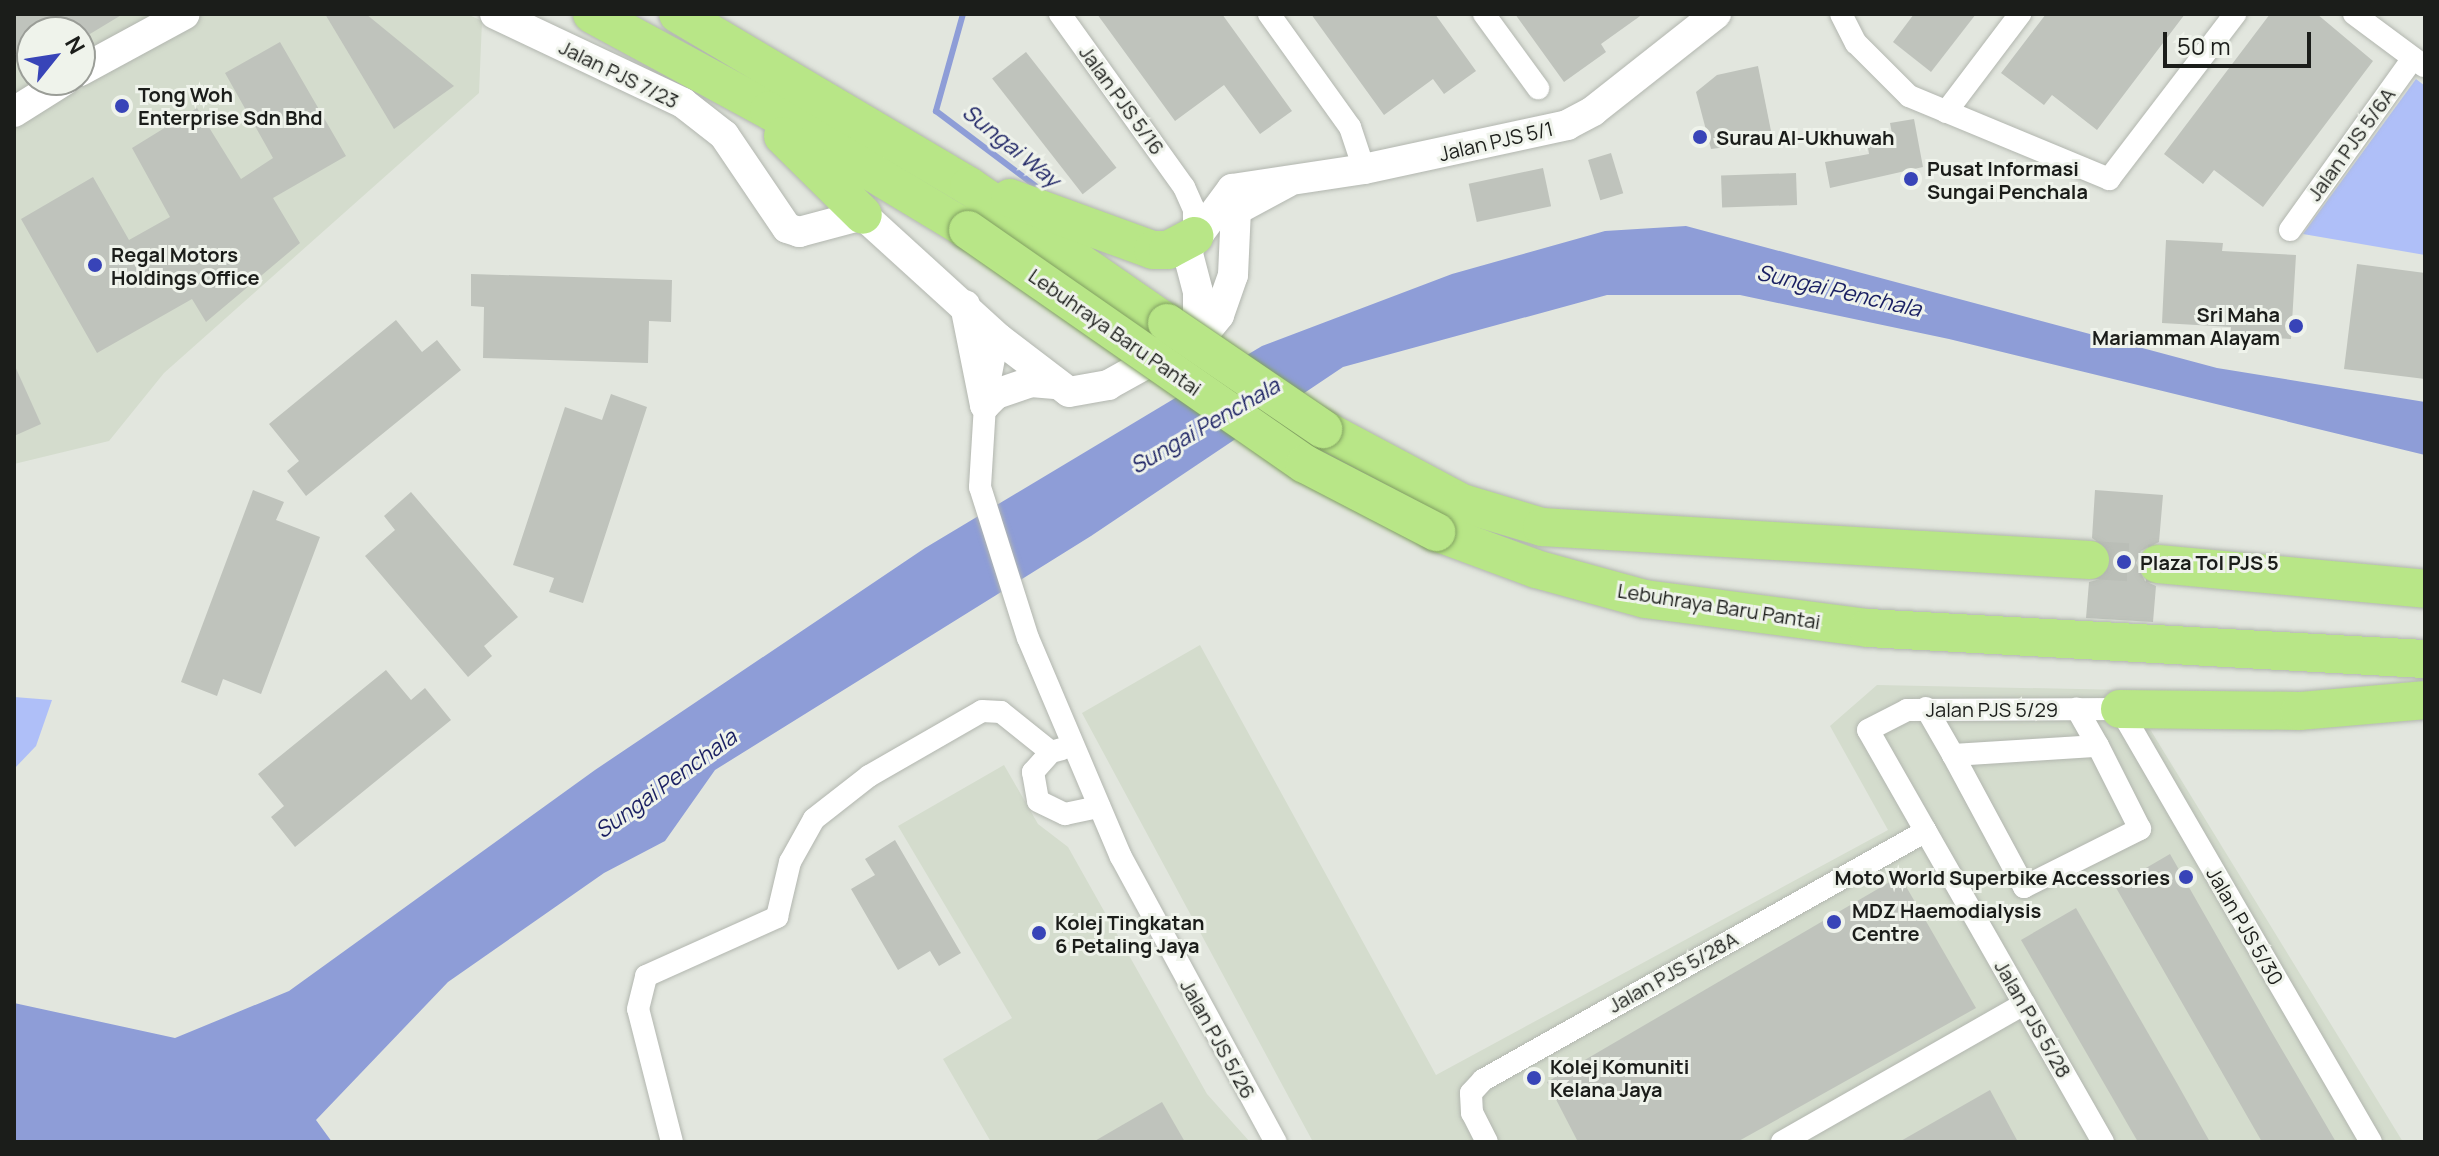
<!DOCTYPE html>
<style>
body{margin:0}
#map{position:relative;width:2439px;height:1156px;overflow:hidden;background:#e2e6de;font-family:Manrope,sans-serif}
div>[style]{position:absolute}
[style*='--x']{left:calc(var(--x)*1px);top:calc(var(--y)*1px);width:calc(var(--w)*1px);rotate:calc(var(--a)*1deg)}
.built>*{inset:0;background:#d4dccd}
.green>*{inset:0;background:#afbff8}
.water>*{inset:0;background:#8e9dd7}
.stream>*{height:6px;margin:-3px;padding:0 3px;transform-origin:3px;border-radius:3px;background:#8e9dd7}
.building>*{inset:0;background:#bfc3bc;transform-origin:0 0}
.highway-tunnel>*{height:38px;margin-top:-19px;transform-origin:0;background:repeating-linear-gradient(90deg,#babeb7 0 38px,transparent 0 57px)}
.roads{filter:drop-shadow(0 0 2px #b2b6af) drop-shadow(0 0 2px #b2b6af)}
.street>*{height:22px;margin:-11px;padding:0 11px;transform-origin:11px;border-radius:11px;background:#fff}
.secondary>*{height:30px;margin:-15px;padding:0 15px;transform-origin:15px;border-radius:15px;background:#fff}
.highway>*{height:38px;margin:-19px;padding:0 19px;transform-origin:19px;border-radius:19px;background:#b8e687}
.bridges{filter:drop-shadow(0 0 2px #81a061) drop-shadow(0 0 2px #81a061)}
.highway-bridge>*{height:38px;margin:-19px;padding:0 19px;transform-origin:19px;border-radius:19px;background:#b8e687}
.dots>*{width:22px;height:22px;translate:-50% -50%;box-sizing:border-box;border:4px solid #eff3eb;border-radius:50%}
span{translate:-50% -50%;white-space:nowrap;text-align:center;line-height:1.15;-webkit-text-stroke:6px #eff3eb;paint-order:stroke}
.street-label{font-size:20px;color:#1b1d1a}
.poi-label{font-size:20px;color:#1b1d1a;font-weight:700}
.left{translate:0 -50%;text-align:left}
.right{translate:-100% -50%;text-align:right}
.water-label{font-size:22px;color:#191f62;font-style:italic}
.frame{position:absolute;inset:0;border:16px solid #1b1d1a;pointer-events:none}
.north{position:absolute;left:16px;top:16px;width:80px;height:80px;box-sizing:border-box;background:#eff3eb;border:2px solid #9a9d97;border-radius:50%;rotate:60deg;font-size:22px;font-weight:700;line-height:32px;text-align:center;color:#1b1d1a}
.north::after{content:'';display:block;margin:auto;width:28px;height:36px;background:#3844b8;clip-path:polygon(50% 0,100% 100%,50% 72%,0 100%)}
.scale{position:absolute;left:2163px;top:32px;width:148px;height:36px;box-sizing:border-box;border:4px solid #1b1d1a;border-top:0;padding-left:10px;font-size:24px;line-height:28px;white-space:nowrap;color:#1b1d1a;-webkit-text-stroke:6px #eff3eb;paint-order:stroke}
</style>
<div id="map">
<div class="built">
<i style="clip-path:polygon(evenodd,14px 14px,467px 14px,482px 21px,479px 93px,164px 373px,109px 441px,14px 464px,14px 14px,32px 32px,80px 32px,80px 80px,32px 80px,32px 32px)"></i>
<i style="clip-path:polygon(1200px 645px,1436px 1075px,1888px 830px,1830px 726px,1877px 685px,2126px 690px,2403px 1142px,1313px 1142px,1082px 713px)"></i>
<i style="clip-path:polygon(1004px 765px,1038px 824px,1068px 847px,1207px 1094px,1250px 1142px,991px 1142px,943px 1059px,1012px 1018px,898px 826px)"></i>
</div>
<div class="green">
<i style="clip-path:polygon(2416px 79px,2425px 86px,2425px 255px,2303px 234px)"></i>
<i style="clip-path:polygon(14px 697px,52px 700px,36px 746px,14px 769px)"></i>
</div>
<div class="water">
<i style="clip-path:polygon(1686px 226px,2217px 368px,2425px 402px,2425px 455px,1949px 339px,1740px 295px,1607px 295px,1343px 367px,1091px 536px,715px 770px,665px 841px,604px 873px,448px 982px,316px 1120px,332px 1142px,14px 1142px,14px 1003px,175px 1038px,289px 991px,595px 770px,925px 548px,1262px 346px,1452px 274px,1605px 231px)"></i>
</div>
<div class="stream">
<i style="--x:963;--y:14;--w:101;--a:105.6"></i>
<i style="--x:936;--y:111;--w:133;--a:37"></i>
</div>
<div class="building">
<i style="clip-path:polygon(14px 14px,123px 14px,80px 40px,80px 32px,32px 32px,32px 45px,14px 56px)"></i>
<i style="clip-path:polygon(325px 14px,366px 14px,454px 86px,394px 129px)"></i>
<i style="clip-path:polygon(1097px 14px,1222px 14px,1292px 111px,1260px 134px,1224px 85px,1175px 121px)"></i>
<i style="clip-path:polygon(1311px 14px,1435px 14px,1476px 71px,1444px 94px,1433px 79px,1384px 115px)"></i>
<i style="clip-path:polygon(1515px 14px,1643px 14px,1601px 44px,1606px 52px,1564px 82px)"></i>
<i style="clip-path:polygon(1914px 14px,1976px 14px,1931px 72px,1893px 42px)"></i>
<i style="clip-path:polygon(2046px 14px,2185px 14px,2097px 130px,2052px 95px,2044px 105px,2001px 73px)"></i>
<i style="clip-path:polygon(2270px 14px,2317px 14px,2373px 61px,2263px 207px,2214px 170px,2203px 184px,2164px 154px)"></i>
<i style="clip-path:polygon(280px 42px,346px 156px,273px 198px,300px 243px,206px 322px,192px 299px,97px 353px,21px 219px,93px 177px,129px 240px,170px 217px,132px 148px,197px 108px,241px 179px,273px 158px,225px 73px)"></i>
<i style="left:1026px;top:52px;width:147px;height:43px;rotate:52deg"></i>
<i style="clip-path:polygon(1758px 66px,1773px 141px,1711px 149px,1696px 92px,1717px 75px)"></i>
<i style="clip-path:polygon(1914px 119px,1923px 167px,1830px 188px,1825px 162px,1869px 154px,1867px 142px,1893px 139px,1890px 123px)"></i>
<i style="left:1611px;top:153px;width:42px;height:24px;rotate:73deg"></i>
<i style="left:1543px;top:168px;width:39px;height:76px;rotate:78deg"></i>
<i style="left:1796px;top:173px;width:32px;height:75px;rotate:88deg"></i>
<i style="clip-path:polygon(2166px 240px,2223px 243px,2222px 251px,2296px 255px,2291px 339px,2230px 336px,2231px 327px,2162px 323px)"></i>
<i style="clip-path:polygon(2357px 264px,2425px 273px,2425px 379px,2344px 369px)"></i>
<i style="clip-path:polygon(471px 274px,672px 280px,671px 322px,649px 321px,648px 363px,483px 358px,484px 307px,471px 306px)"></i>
<i style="clip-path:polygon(396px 320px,422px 352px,437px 340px,461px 370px,306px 496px,287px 471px,299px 461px,269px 424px)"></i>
<i style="clip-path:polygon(14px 364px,41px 424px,14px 436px)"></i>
<i style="clip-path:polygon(611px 394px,647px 407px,583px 603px,549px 592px,554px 578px,513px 565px,565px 407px,602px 420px)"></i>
<i style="clip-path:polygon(253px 490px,284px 502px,276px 520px,320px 537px,261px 694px,223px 679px,217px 696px,181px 682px)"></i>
<i style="clip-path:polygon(2095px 490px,2163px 495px,2159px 542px,2141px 551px,2136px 563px,2145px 581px,2156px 586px,2153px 622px,2086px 618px,2089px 582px,2100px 579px,2112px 562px,2109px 550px,2092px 538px)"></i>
<i style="clip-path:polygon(411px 492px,518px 617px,484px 646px,492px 656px,468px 677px,365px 556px,395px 530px,384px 516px)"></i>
<i style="clip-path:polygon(386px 670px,411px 700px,425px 688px,451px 720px,295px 847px,271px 817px,284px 806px,258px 774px)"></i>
<i style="clip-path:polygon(895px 840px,961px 953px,939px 966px,930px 951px,898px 970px,851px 889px,875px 875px,865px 859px)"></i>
<i style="clip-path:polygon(2170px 854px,2271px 1031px,2336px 1142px,2262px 1142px,2115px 886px)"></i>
<i style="clip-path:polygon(1900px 876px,1976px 1008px,1737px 1142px,1578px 1142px,1547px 1082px)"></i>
<i style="clip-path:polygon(2076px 908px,2178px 1085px,2210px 1142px,2138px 1142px,2021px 940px)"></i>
<i style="clip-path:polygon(1990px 1090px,2018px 1142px,1899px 1142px)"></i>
<i style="clip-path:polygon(1162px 1102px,1185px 1142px,1093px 1142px)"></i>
</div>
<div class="highway-tunnel">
<i style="--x:2090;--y:560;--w:68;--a:3.4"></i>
</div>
<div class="roads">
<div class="street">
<i style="--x:1060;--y:14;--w:213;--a:54.4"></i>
<i style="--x:1184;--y:187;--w:24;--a:66"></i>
<i style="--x:1194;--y:209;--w:27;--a:90"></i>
<i style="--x:1269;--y:14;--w:139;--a:54.4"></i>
<i style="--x:1350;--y:127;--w:44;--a:71.6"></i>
<i style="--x:1484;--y:14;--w:92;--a:53.9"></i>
<i style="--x:1841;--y:14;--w:33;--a:63"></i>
<i style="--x:1856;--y:43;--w:75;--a:45"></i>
<i style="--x:1909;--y:96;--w:217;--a:22.5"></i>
<i style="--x:2109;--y:179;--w:208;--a:-52.6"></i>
<i style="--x:2354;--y:14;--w:87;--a:36.6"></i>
<i style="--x:1946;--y:112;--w:123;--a:-52.9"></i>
<i style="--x:2290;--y:230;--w:211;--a:-54.4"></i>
<i style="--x:998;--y:338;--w:68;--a:101"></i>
<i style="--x:985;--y:405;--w:82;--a:93.5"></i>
<i style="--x:980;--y:487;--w:158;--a:72.4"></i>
<i style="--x:1028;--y:638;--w:238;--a:67"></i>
<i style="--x:1121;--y:857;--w:324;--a:61.5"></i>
<i style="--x:1926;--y:708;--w:54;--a:60.1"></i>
<i style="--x:1953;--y:755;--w:145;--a:-3.6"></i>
<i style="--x:2098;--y:746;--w:43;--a:-119.6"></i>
<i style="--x:1062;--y:749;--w:11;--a:165"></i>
<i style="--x:1051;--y:752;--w:27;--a:132"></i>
<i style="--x:1033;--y:772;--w:29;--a:80"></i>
<i style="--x:1038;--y:801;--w:30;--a:26"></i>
<i style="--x:1065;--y:814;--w:35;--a:-12"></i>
<i style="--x:1953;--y:755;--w:150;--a:61.7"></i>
<i style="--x:2024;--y:887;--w:130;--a:-26.6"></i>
<i style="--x:2140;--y:829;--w:93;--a:-116.8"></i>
<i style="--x:672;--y:1142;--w:137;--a:-104.3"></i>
<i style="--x:638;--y:1009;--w:34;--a:-76"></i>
<i style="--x:646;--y:976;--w:144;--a:-24.2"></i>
<i style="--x:777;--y:917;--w:57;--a:-76.7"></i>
<i style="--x:790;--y:862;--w:49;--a:-60.8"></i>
<i style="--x:814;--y:819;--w:70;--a:-38"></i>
<i style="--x:869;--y:776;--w:130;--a:-29.9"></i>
<i style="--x:982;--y:711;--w:19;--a:3"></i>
<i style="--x:1001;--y:712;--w:64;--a:38.7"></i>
<i style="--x:1487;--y:1142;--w:33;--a:-117"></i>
<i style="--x:1472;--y:1113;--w:20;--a:-93"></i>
<i style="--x:1471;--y:1093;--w:18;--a:-47"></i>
<i style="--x:1483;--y:1080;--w:508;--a:-29.34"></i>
<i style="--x:1782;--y:1142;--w:279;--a:-29.7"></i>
<i style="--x:2103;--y:1142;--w:474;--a:-119.7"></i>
<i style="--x:1868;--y:730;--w:44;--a:-27.1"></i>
<i style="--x:1907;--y:710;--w:213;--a:-0.3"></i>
<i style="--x:2120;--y:709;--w:500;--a:59.9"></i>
</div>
<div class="secondary">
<i style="--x:495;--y:14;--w:208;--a:25.3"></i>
<i style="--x:683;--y:103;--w:52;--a:38"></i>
<i style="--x:724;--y:135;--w:112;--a:55.9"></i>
<i style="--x:787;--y:228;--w:13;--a:18"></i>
<i style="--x:799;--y:232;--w:66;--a:-14.9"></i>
<i style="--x:863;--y:215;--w:183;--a:42.3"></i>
<i style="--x:998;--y:338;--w:89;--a:37.3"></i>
<i style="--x:1069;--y:392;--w:40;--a:-10"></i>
<i style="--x:1108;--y:385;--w:113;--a:-29.1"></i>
<i style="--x:1207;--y:330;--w:19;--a:-51"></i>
<i style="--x:1219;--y:315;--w:42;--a:-70.7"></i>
<i style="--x:1233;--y:275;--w:65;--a:-87.4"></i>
<i style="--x:1236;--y:210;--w:59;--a:-28.3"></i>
<i style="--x:80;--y:71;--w:119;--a:-28.5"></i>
<i style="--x:14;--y:112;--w:60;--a:-32.1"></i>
<i style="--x:965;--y:305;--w:102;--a:78.7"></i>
<i style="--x:1187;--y:343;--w:31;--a:-69"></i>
<i style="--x:1198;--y:314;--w:22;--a:-90"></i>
<i style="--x:1198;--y:292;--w:43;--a:-104.7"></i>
<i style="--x:1187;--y:250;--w:76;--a:-53.6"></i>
<i style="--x:1232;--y:189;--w:134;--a:-8.6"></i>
<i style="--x:1364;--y:169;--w:208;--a:-12.2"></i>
<i style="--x:1567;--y:125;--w:30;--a:-28"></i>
<i style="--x:1593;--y:111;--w:157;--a:-38.3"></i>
<i style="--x:985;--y:405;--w:16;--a:-45"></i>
<i style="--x:996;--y:394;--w:37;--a:-19"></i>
<i style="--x:1031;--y:382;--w:24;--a:5"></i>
</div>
<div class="highway">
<i style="--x:592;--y:14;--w:201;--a:28.5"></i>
<i style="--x:769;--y:110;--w:232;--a:31.1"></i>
<i style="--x:678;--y:14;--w:338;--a:30.6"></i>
<i style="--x:969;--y:186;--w:241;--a:34.7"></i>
<i style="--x:783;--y:136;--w:112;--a:44.6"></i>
<i style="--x:1010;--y:198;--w:152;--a:20"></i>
<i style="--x:1153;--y:250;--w:15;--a:0"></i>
<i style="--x:1168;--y:250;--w:30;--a:-28"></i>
<i style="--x:1323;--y:429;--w:157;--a:28"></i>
<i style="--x:1462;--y:503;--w:84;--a:16.7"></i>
<i style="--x:1542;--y:527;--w:549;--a:3.45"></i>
<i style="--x:1436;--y:532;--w:107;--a:20.3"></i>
<i style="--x:1536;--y:569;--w:113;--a:15.4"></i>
<i style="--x:1645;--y:599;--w:225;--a:7.4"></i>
<i style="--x:1868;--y:628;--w:558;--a:3.19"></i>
<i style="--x:2158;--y:564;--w:268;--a:5.3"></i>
<i style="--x:2120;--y:709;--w:180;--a:0.6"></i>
<i style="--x:2300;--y:711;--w:125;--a:-5"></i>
</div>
</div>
<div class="bridges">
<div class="highway-bridge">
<i style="--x:968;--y:230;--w:410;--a:34.8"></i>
<i style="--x:1305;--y:464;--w:148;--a:27.4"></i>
<i style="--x:1167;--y:323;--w:189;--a:34.2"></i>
</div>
</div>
<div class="dots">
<i style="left:122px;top:106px;background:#3844b8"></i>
<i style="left:1700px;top:137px;background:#3844b8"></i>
<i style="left:1911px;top:179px;background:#3844b8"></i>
<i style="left:95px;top:265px;background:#3844b8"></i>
<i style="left:2296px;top:326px;background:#3844b8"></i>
<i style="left:2124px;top:562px;background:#3844b8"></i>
<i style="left:2186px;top:877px;background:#3844b8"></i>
<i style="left:1834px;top:922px;background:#3844b8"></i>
<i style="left:1039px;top:933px;background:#3844b8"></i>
<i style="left:1534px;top:1078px;background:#3844b8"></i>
</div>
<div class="street-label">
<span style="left:619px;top:74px;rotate:26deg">Jalan PJS 7/23</span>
<span style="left:1122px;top:100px;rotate:54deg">Jalan PJS 5/16</span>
<span style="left:1496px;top:141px;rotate:-13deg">Jalan PJS 5/1</span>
<span style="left:2351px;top:144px;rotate:-54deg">Jalan PJS 5/6A</span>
<span style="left:1115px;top:332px;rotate:35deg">Lebuhraya Baru Pantai</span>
<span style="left:1719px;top:606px;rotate:9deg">Lebuhraya Baru Pantai</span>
<span style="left:1992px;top:709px">Jalan PJS 5/29</span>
<span style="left:2245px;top:926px;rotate:60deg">Jalan PJS 5/30</span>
<span style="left:1673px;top:972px;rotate:-29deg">Jalan PJS 5/28A</span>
<span style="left:2033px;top:1019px;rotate:60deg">Jalan PJS 5/28</span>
<span style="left:1218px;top:1039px;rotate:61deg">Jalan PJS 5/26</span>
</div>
<div class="poi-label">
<span class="left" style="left:138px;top:106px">Tong Woh<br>Enterprise Sdn Bhd</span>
<span class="left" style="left:1716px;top:137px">Surau Al-Ukhuwah</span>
<span class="left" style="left:1927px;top:180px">Pusat Informasi<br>Sungai Penchala</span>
<span class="left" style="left:111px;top:266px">Regal Motors<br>Holdings Office</span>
<span class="right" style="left:2280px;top:326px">Sri Maha<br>Mariamman Alayam</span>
<span class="left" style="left:2140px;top:562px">Plaza Tol PJS 5</span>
<span class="right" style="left:2170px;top:877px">Moto World Superbike Accessories</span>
<span class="left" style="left:1852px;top:922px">MDZ Haemodialysis<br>Centre</span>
<span class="left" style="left:1055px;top:934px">Kolej Tingkatan<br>6 Petaling Jaya</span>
<span class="left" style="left:1550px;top:1078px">Kolej Komuniti<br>Kelana Jaya</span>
</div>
<div class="water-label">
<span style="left:1011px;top:146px;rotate:39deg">Sungai Way</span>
<span style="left:1839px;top:291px;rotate:13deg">Sungai Penchala</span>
<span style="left:1205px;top:426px;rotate:-30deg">Sungai Penchala</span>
<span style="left:666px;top:784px;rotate:-36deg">Sungai Penchala</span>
</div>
<div class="frame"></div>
<div class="north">N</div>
<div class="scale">50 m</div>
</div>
